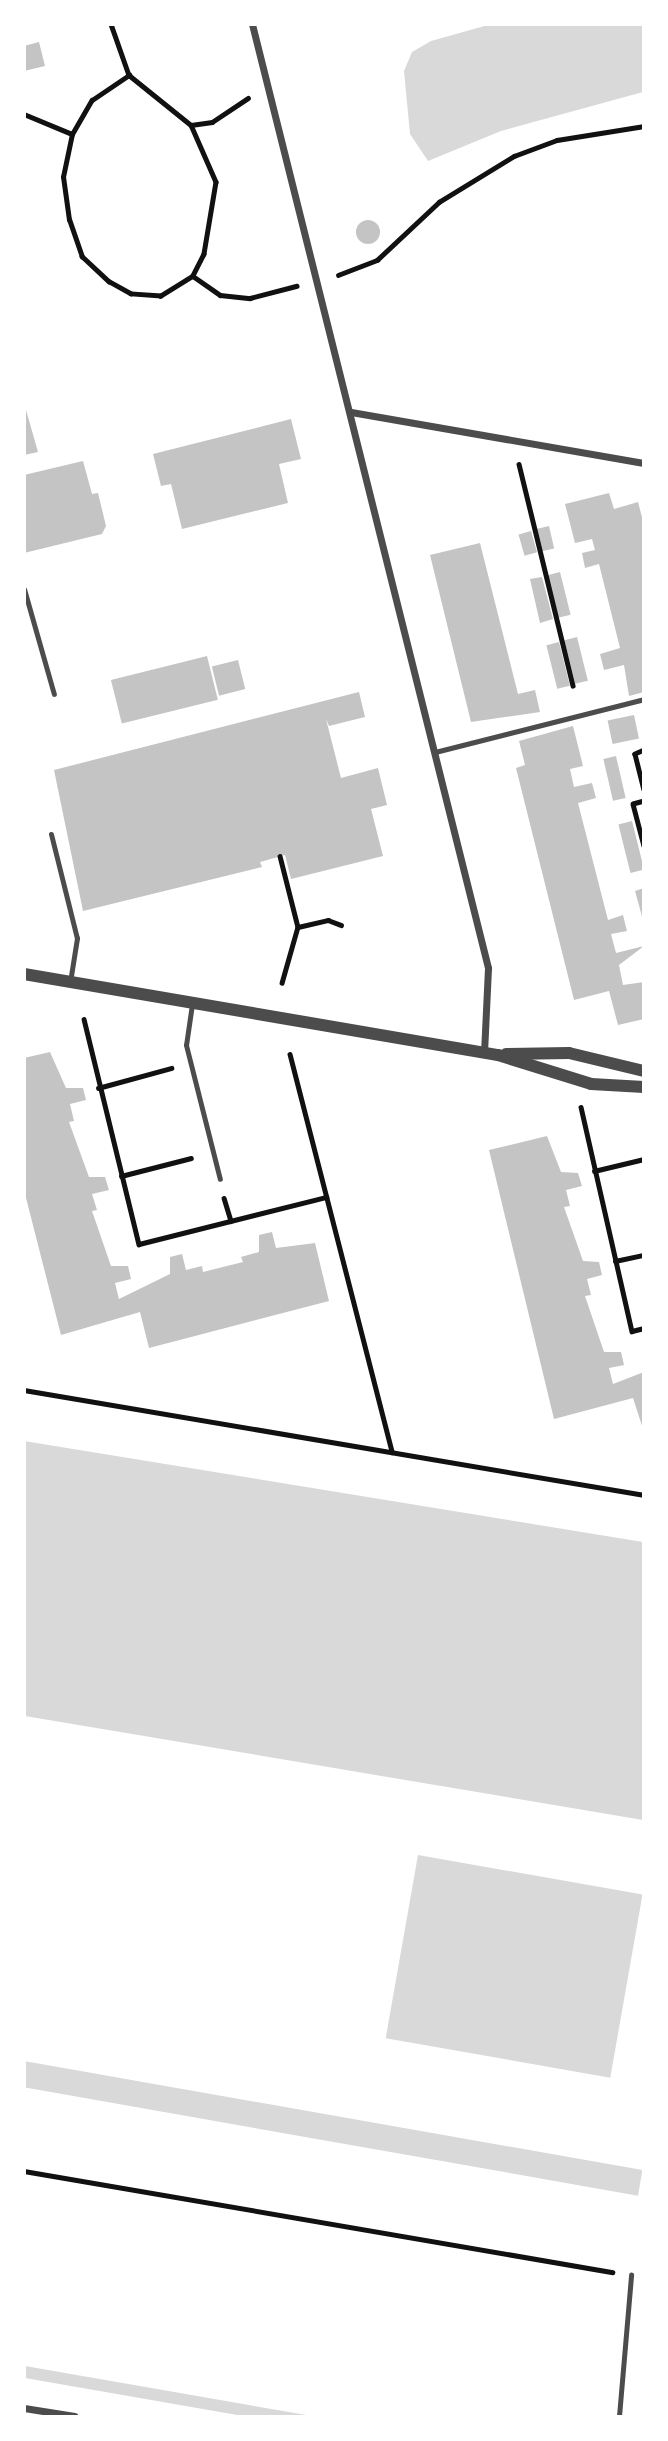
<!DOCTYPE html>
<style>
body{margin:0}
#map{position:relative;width:668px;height:2441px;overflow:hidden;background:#fff;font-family:Cabin,sans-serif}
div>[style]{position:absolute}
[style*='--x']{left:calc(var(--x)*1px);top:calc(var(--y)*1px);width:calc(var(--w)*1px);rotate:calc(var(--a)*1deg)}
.water>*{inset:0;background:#d9d9d9;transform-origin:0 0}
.building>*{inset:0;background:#c4c4c4;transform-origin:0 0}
.round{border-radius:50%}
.path>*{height:4.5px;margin:-2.25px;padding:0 2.25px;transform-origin:2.25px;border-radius:2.25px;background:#111}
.service>*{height:5px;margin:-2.5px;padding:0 2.5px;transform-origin:2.5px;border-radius:2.5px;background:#4c4c4c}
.minor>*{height:7px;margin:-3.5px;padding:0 3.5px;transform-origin:3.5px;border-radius:3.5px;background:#4c4c4c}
.tertiary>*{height:12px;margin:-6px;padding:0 6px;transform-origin:6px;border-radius:6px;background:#4c4c4c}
span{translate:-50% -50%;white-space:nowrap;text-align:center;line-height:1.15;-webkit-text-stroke:7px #fff;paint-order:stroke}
.frame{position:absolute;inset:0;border:26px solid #fff;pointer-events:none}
</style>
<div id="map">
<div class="water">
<i style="clip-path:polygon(488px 25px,643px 25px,643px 92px,501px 131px,428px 161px,410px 134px,404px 71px,412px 52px,431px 41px)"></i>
<i style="clip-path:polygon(24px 1441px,643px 1542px,643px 1820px,25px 1716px)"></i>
<i style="left:418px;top:1855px;width:228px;height:186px;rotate:10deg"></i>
<i style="left:24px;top:2061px;width:628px;height:26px;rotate:10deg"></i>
<i style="clip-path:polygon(24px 2366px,25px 2366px,312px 2416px,243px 2416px,25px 2378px)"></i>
</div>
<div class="building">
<i style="clip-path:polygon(39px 42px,45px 66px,24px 71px,24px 46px)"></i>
<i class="round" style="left:356px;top:220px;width:24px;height:24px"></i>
<i style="clip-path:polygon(24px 403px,38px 452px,24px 455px)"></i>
<i style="clip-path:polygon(291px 419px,301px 459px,279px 464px,288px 503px,182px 529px,171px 484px,161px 486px,153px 454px)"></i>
<i style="clip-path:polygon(83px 461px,92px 494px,98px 493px,106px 526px,102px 534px,24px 553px,24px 475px)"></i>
<i style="clip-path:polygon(609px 493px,614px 509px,638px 502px,644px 525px,644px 692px,629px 696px,624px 665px,604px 670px,600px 654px,620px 648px,599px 564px,585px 568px,582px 553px,595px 550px,592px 539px,575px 543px,565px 504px)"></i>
<i style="left:549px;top:526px;width:23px;height:14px;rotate:77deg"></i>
<i style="left:531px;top:531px;width:22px;height:13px;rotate:74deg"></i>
<i style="clip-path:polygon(480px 543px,518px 694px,535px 690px,540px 712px,471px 722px,430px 555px)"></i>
<i style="left:560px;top:572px;width:44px;height:13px;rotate:76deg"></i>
<i style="clip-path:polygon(542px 577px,553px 619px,540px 623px,530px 579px)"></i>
<i style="left:577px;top:637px;width:45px;height:13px;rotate:76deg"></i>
<i style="left:559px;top:642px;width:45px;height:13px;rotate:76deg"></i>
<i style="left:207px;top:656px;width:45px;height:99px;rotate:76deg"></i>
<i style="left:238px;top:660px;width:30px;height:27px;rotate:76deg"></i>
<i style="clip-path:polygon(359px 692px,365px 717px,329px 726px,326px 719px,341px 778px,378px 768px,387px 805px,371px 809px,383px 856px,291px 879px,285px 855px,260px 862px,262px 867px,83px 911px,54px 770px)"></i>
<i style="left:634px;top:715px;width:24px;height:27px;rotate:78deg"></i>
<i style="clip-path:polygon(573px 726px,583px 766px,570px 769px,574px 787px,592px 783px,596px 798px,578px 803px,608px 920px,623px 915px,627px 931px,611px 934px,616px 953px,644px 946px,619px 965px,623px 985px,644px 982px,644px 1019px,618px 1025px,609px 991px,574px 1000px,516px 768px,525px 765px,519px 741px)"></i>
<i style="left:616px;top:756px;width:43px;height:13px;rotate:77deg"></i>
<i style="left:632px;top:821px;width:50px;height:14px;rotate:76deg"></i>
<i style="clip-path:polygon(644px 888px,644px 920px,643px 920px,635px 891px)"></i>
<i style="clip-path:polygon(50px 1052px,66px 1088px,83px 1088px,86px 1100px,70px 1104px,74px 1121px,69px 1122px,89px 1177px,105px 1177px,109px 1190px,92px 1194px,97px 1210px,92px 1211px,111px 1266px,128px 1266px,131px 1279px,115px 1283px,119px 1299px,170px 1274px,170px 1257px,182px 1254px,186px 1270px,202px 1266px,203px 1272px,243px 1262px,241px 1257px,259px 1252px,259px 1235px,272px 1232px,276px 1248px,315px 1243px,329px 1301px,149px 1348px,140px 1312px,61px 1335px,24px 1190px,24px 1058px)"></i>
<i style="clip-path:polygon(547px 1136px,561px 1172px,578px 1173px,582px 1186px,566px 1190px,570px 1206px,564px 1207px,583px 1261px,599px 1262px,602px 1275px,587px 1279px,591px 1295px,585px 1296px,604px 1352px,621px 1352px,624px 1365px,609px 1368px,613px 1384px,644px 1372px,644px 1432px,633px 1398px,554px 1419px,489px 1150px)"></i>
</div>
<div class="path">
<i style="--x:111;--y:24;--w:54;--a:70.6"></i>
<i style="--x:129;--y:75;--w:80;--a:38.9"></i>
<i style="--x:191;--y:125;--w:62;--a:66.3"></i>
<i style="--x:216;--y:182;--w:73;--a:99.5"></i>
<i style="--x:204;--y:254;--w:25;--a:117"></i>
<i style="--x:193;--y:276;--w:38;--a:148"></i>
<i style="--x:161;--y:296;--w:30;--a:-176"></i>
<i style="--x:131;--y:294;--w:25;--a:-151"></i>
<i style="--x:109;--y:282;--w:37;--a:-137"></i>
<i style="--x:82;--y:257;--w:39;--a:-109"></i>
<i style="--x:69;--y:220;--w:43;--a:-97.9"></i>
<i style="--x:63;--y:177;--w:44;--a:-78.2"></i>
<i style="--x:72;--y:134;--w:39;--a:-60"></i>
<i style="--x:92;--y:100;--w:45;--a:-34"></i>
<i style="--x:24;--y:114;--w:52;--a:22.6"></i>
<i style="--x:191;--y:125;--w:21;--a:-8"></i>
<i style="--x:212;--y:122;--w:43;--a:-33.7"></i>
<i style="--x:338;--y:275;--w:42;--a:-21"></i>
<i style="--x:377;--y:260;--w:85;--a:-43.1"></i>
<i style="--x:439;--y:202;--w:88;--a:-31.5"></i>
<i style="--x:514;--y:156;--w:46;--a:-20.4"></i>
<i style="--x:557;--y:140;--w:88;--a:-9.1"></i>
<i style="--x:193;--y:276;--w:33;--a:35"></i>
<i style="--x:220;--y:295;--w:30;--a:6"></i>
<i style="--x:250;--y:298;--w:48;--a:-14.6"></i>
<i style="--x:519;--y:464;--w:228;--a:76.3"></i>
<i style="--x:644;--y:750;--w:10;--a:156"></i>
<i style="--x:635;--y:754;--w:36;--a:76"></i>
<i style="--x:644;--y:801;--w:11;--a:165"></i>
<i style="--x:633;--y:804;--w:43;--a:75.3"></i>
<i style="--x:280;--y:856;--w:73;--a:75.8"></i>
<i style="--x:298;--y:927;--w:58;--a:105.9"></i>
<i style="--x:298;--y:927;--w:31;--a:-13"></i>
<i style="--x:328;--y:920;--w:14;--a:21"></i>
<i style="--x:84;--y:1019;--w:232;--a:76.3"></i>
<i style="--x:139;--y:1244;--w:193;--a:-14.1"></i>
<i style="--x:290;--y:1054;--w:411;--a:75.6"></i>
<i style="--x:98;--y:1088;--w:76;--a:-15.3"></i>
<i style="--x:581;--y:1107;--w:230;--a:77.2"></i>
<i style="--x:632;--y:1331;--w:12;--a:-14"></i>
<i style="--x:594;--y:1171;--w:51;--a:-13.5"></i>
<i style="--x:121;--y:1176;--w:72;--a:-14.4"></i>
<i style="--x:224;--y:1198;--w:24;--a:73"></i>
<i style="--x:615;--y:1261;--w:30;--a:-12"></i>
<i style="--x:24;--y:1390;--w:629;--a:9.61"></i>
<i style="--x:24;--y:2171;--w:597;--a:9.75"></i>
</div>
<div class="service">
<i style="--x:24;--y:589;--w:109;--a:74.1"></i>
<i style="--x:435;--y:752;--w:216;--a:-14.2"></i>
<i style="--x:51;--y:834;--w:107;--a:76"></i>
<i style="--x:77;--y:938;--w:45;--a:99"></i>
<i style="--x:192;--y:1004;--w:41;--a:98.3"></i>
<i style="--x:186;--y:1045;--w:138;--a:75.8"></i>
<i style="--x:619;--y:2416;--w:142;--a:-85.1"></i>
</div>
<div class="minor">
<i style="--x:252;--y:24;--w:973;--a:75.96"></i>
<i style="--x:488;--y:968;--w:84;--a:92.7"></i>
<i style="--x:351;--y:412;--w:297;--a:9.9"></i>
<i style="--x:24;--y:2408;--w:51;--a:9.1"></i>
</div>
<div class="tertiary">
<i style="--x:24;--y:974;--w:481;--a:9.7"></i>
<i style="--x:498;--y:1055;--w:97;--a:17.3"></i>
<i style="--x:591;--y:1084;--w:53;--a:3.2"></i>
<i style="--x:506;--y:1054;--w:63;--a:-0.9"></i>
<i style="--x:569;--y:1053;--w:77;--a:13.5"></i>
</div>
<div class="frame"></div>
</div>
